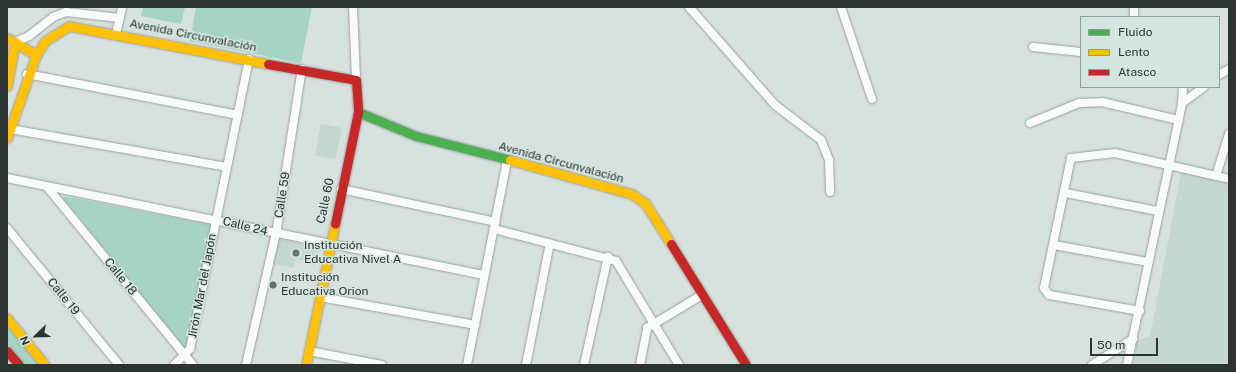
<!DOCTYPE html>
<meta charset="utf-8">
<style>
body{margin:0}
#map{position:relative;width:1236px;height:372px;overflow:hidden;background:#d7e1dd;font-family:"Public Sans",sans-serif}
div>[style]{position:absolute}
[style*='--x']{left:calc(var(--x)*1px);top:calc(var(--y)*1px);width:calc(var(--w)*1px);rotate:calc(var(--a)*1deg)}
.built>*{inset:0;background:#c5d7d1;transform-origin:0 0}
.green>*{inset:0;background:#a6d3c4}
.roads{filter:drop-shadow(0 0 1px #9aa29f) drop-shadow(0 0 1px #9aa29f)}
.street>*{height:8px;margin:-4px;padding:0 4px;transform-origin:4px;border-radius:4px;background:#f9fafa}
.fast>*{height:9px;margin:-4.5px;padding:0 4.5px;transform-origin:4.5px;border-radius:4.5px;background:#4caf50}
.slow>*{height:9px;margin:-4.5px;padding:0 4.5px;transform-origin:4.5px;border-radius:4.5px;background:#ffc107}
.jam>*{height:9px;margin:-4.5px;padding:0 4.5px;transform-origin:4.5px;border-radius:4.5px;background:#c62828}
.dots>*{width:11px;height:11px;translate:-50% -50%;box-sizing:border-box;border:2px solid #d3e5de;border-radius:50%}
span{translate:-50% -50%;white-space:nowrap;text-align:center;line-height:1.15;-webkit-text-stroke:3px #d3e5de;paint-order:stroke}
.street-label{font-size:12px;color:#2c3330}
.poi-label{font-size:12px;color:#2c3330}
.left{translate:0 -50%;text-align:left}
.frame{position:absolute;inset:0;border:8px solid #2c3330;pointer-events:none}
.legend{position:absolute;left:1080px;top:16px;width:140px;height:72px;box-sizing:border-box;background:#d3e5de;border:1px solid #909e98;margin:0;padding:5px 7px;list-style:none;font-size:12px;color:#2c3330}
.legend li{display:flex;align-items:center;gap:8px;height:20px}
.legend b{width:20px;border:1px solid #909e98}
.north{position:absolute;left:16px;top:316px;width:40px;height:40px;-webkit-text-stroke:3px #d3e5de;paint-order:stroke;rotate:247deg;font-size:11px;font-weight:700;line-height:16px;text-align:center;color:#2c3330}
.north::after{content:'';display:block;margin:auto;width:14px;height:18px;background:#2c3330;clip-path:polygon(50% 0,100% 100%,50% 72%,0 100%)}
.scale{position:absolute;left:1090px;top:338px;width:68px;height:18px;box-sizing:border-box;border:2px solid #2c3330;border-top:0;padding-left:5px;font-size:12px;line-height:14px;white-space:nowrap;color:#2c3330;-webkit-text-stroke:3px #d3e5de;paint-order:stroke}
</style>
<div id="map">
<div class="built">
<i style="left:321px;top:124px;width:21px;height:32px;rotate:11deg"></i>
<i style="clip-path:polygon(1182px 168px,1229px 180px,1229px 365px,1133px 365px,1137px 341px,1150px 336px)"></i>
<i style="clip-path:polygon(277px 239px,319px 247px,316px 263px,296px 259px,294px 268px,272px 264px)"></i>
</div>
<div class="green">
<i style="clip-path:polygon(143px 7px,185px 7px,181px 24px,141px 16px)"></i>
<i style="clip-path:polygon(196px 7px,312px 7px,301px 63px,190px 41px)"></i>
<i style="clip-path:polygon(64px 196px,213px 225px,187px 348px,185px 349px,63px 198px)"></i>
<i style="clip-path:polygon(7px 326px,40px 365px,24px 365px,7px 344px)"></i>
</div>
<div class="roads">
<div class="street">
<i style="--x:353;--y:7;--w:73;--a:87.6"></i>
<i style="--x:689;--y:7;--w:130;--a:48.7"></i>
<i style="--x:775;--y:105;--w:58;--a:37.3"></i>
<i style="--x:821;--y:140;--w:22;--a:68"></i>
<i style="--x:829;--y:160;--w:32;--a:88"></i>
<i style="--x:841;--y:7;--w:97;--a:71.4"></i>
<i style="--x:1134;--y:17;--w:10;--a:-90"></i>
<i style="--x:116;--y:34;--w:28;--a:-77"></i>
<i style="--x:15;--y:42;--w:15;--a:-23"></i>
<i style="--x:29;--y:36;--w:31;--a:-38"></i>
<i style="--x:53;--y:17;--w:14;--a:-21"></i>
<i style="--x:66;--y:12;--w:54;--a:6.3"></i>
<i style="--x:1033;--y:47;--w:48;--a:5.9"></i>
<i style="--x:27;--y:74;--w:215;--a:11"></i>
<i style="--x:1219;--y:75;--w:12;--a:-31"></i>
<i style="--x:1182;--y:103;--w:27;--a:-36"></i>
<i style="--x:1030;--y:123;--w:53;--a:-22.2"></i>
<i style="--x:1079;--y:103;--w:23;--a:-2"></i>
<i style="--x:1102;--y:102;--w:79;--a:13.2"></i>
<i style="--x:10;--y:129;--w:220;--a:9.9"></i>
<i style="--x:1216;--y:176;--w:44;--a:-72.8"></i>
<i style="--x:7;--y:178;--w:487;--a:11.5"></i>
<i style="--x:48;--y:188;--w:229;--a:50.7"></i>
<i style="--x:341;--y:189;--w:158;--a:12"></i>
<i style="--x:1066;--y:193;--w:94;--a:11.1"></i>
<i style="--x:7;--y:228;--w:177;--a:50.7"></i>
<i style="--x:494;--y:229;--w:126;--a:14.7"></i>
<i style="--x:616;--y:261;--w:122;--a:58.8"></i>
<i style="--x:1054;--y:245;--w:96;--a:10.3"></i>
<i style="--x:320;--y:297;--w:158;--a:10.2"></i>
<i style="--x:1140;--y:311;--w:92;--a:-170"></i>
<i style="--x:1049;--y:295;--w:9;--a:-126"></i>
<i style="--x:1044;--y:288;--w:133;--a:-78.3"></i>
<i style="--x:1071;--y:158;--w:44;--a:-6.5"></i>
<i style="--x:1115;--y:153;--w:117;--a:12.8"></i>
<i style="--x:309;--y:351;--w:74;--a:10.9"></i>
<i style="--x:174;--y:365;--w:23;--a:-45"></i>
<i style="--x:190;--y:349;--w:296;--a:-78.5"></i>
<i style="--x:246;--y:365;--w:140;--a:-77.2"></i>
<i style="--x:277;--y:228;--w:161;--a:-81.1"></i>
<i style="--x:467;--y:365;--w:208;--a:-78.9"></i>
<i style="--x:526;--y:365;--w:124;--a:-78.9"></i>
<i style="--x:584;--y:365;--w:111;--a:-77.5"></i>
<i style="--x:640;--y:365;--w:38;--a:-79"></i>
<i style="--x:647;--y:328;--w:64;--a:-31"></i>
<i style="--x:1092;--y:365;--w:49;--a:-32.4"></i>
<i style="--x:1127;--y:365;--w:268;--a:-78.1"></i>
<i style="--x:1182;--y:103;--w:16;--a:-86"></i>
</div>
<div class="fast">
<i style="--x:358;--y:112;--w:63;--a:22.5"></i>
<i style="--x:416;--y:136;--w:97;--a:14.3"></i>
</div>
<div class="slow">
<i style="--x:7;--y:38;--w:34;--a:30"></i>
<i style="--x:7;--y:86;--w:45;--a:-79.7"></i>
<i style="--x:7;--y:138;--w:88;--a:-70.7"></i>
<i style="--x:36;--y:55;--w:17;--a:-57"></i>
<i style="--x:45;--y:41;--w:28;--a:-32"></i>
<i style="--x:69;--y:26;--w:203;--a:10.8"></i>
<i style="--x:510;--y:160;--w:127;--a:15.6"></i>
<i style="--x:632;--y:194;--w:16;--a:35"></i>
<i style="--x:645;--y:203;--w:49;--a:57.6"></i>
<i style="--x:7;--y:318;--w:60;--a:51"></i>
<i style="--x:306;--y:365;--w:144;--a:-78.4"></i>
</div>
<div class="jam">
<i style="--x:268;--y:64;--w:89;--a:10.3"></i>
<i style="--x:356;--y:80;--w:32;--a:86"></i>
<i style="--x:358;--y:112;--w:114;--a:101.6"></i>
<i style="--x:671;--y:244;--w:142;--a:58.2"></i>
<i style="--x:7;--y:351;--w:18;--a:49"></i>
</div>
</div>
<div class="dots">
<i style="left:296px;top:253px;background:#68706d"></i>
<i style="left:273px;top:285px;background:#68706d"></i>
</div>
<div class="street-label">
<span style="left:193px;top:36px;rotate:11deg">Avenida Circunvalación</span>
<span style="left:561px;top:163px;rotate:15deg">Avenida Circunvalación</span>
<span style="left:283px;top:195px;rotate:-81deg">Calle 59</span>
<span style="left:326px;top:201px;rotate:-78deg">Calle 60</span>
<span style="left:245px;top:227px;rotate:14deg">Calle 24</span>
<span style="left:120px;top:277px;rotate:51deg">Calle 18</span>
<span style="left:203px;top:286px;rotate:-79deg">Jirón Mar del Japón</span>
<span style="left:63px;top:297px;rotate:51deg">Calle 19</span>
</div>
<div class="poi-label">
<span class="left" style="left:304px;top:253px">Institución<br>Educativa Nivel A</span>
<span class="left" style="left:281px;top:285px">Institución<br>Educativa Orion</span>
</div>
<div class="frame"></div>
<ul class="legend">
<li><b style="height:5px;background:#4caf50"></b>Fluido</li>
<li><b style="height:5px;background:#ffc107"></b>Lento</li>
<li><b style="height:5px;background:#c62828"></b>Atasco</li>
</ul>
<div class="north">N</div>
<div class="scale">50 m</div>
</div>
